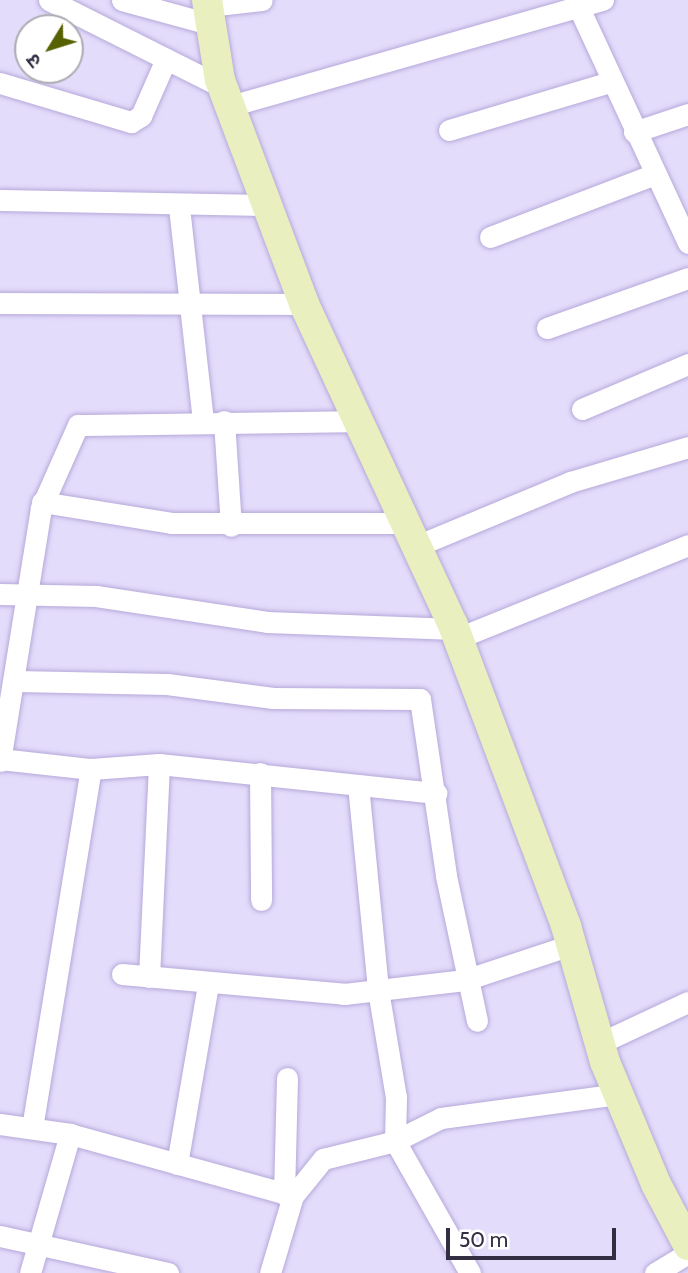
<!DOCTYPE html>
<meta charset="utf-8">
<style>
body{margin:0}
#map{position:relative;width:688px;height:1273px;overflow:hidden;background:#e4dcfb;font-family:Cabin,"Noto Sans Devanagari",sans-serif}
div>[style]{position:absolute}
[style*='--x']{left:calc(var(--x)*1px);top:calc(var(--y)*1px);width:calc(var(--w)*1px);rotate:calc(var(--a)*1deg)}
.roads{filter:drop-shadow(0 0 2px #b6a9da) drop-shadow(0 0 2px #b6a9da)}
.street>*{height:21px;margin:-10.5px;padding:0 10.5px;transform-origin:10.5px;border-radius:10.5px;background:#fff}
.secondary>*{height:30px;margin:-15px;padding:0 15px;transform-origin:15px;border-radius:15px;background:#e9efbe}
span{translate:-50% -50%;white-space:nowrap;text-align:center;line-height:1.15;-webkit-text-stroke:7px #fff;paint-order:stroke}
.north{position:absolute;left:14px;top:14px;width:70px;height:70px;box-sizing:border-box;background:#fff;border:2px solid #aeabb3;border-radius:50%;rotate:232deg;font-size:19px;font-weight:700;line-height:28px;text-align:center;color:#342e42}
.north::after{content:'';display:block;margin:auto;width:24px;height:32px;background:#566100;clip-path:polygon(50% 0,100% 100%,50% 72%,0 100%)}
.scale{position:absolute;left:446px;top:1228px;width:170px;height:32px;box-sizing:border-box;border:4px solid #342e42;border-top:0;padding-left:9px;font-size:21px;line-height:24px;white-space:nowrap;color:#342e42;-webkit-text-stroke:5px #fff;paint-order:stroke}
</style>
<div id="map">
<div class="roads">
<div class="street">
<i style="--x:49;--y:0;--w:194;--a:26.7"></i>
<i style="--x:122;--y:0;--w:91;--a:15.3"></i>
<i style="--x:208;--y:6;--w:54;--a:-6.3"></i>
<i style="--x:579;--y:8;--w:259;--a:65.1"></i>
<i style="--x:0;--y:83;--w:137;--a:16.6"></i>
<i style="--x:131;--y:122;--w:12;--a:-31"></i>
<i style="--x:141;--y:116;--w:62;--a:-66.3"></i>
<i style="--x:230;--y:106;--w:388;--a:-15.9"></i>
<i style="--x:449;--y:130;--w:168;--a:-16.6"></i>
<i style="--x:634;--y:132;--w:57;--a:-18.4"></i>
<i style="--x:0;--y:200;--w:267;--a:1.1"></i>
<i style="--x:179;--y:207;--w:214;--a:83.6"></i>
<i style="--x:490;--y:237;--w:177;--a:-20.9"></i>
<i style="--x:0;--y:303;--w:304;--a:0.2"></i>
<i style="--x:547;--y:328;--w:150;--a:-19.5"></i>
<i style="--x:582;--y:409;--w:115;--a:-23"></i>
<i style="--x:224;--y:421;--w:105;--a:86.2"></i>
<i style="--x:42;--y:502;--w:131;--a:9.2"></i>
<i style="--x:171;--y:523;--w:237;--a:0"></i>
<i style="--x:419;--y:545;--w:164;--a:-22.6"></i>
<i style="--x:570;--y:482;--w:123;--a:-16.5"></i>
<i style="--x:0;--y:594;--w:96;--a:1.2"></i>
<i style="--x:96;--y:596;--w:173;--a:8.6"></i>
<i style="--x:267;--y:622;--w:188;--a:2.1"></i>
<i style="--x:458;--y:638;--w:248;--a:-22"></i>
<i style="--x:16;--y:681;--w:151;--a:1.1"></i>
<i style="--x:167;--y:684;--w:107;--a:7.5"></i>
<i style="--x:273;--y:698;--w:147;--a:0.4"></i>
<i style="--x:420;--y:699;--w:179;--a:81.6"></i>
<i style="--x:446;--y:876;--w:148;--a:77.9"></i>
<i style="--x:0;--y:759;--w:92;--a:6.3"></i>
<i style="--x:91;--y:769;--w:68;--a:-4.2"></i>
<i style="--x:159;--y:764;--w:279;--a:6"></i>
<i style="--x:0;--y:761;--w:256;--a:-80.8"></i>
<i style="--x:41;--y:508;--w:91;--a:-66"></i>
<i style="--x:78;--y:425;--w:277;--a:-0.8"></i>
<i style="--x:260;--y:773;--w:127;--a:89.5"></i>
<i style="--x:358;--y:785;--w:206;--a:84.4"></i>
<i style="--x:378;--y:990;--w:109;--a:80.5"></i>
<i style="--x:396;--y:1097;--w:44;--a:91.3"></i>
<i style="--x:395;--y:1141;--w:152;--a:60.4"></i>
<i style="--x:122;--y:974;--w:223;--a:5.1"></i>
<i style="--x:344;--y:994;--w:122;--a:-6.6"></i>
<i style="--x:465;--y:980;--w:112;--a:-18.3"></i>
<i style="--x:149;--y:977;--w:213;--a:-87.3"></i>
<i style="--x:600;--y:1043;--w:97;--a:-25"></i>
<i style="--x:0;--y:1124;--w:71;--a:8.1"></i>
<i style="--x:32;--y:1128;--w:364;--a:-80.7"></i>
<i style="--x:177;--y:1164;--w:182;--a:-80.2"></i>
<i style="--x:284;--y:1194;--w:116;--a:-88.5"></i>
<i style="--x:0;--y:1236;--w:172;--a:12.4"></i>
<i style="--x:30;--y:1273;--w:145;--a:-73.9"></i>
<i style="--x:70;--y:1134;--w:231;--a:15.5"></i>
<i style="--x:293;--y:1196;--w:48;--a:-51"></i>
<i style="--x:323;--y:1159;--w:74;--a:-14"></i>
<i style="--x:395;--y:1141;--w:51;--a:-26.6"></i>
<i style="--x:441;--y:1118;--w:180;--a:-7.7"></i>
<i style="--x:270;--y:1273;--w:80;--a:-73.4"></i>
<i style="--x:655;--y:1273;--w:39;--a:-31"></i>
</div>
<div class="secondary">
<i style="--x:207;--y:0;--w:81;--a:80.8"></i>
<i style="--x:220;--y:80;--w:239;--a:69.4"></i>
<i style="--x:304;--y:304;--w:354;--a:65.1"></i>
<i style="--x:453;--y:625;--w:322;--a:69.4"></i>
<i style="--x:566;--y:926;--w:141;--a:74"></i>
<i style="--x:605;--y:1062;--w:132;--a:67.3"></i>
<i style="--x:656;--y:1184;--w:69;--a:62.3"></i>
</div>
</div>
<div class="north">उ</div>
<div class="scale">50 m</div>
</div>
